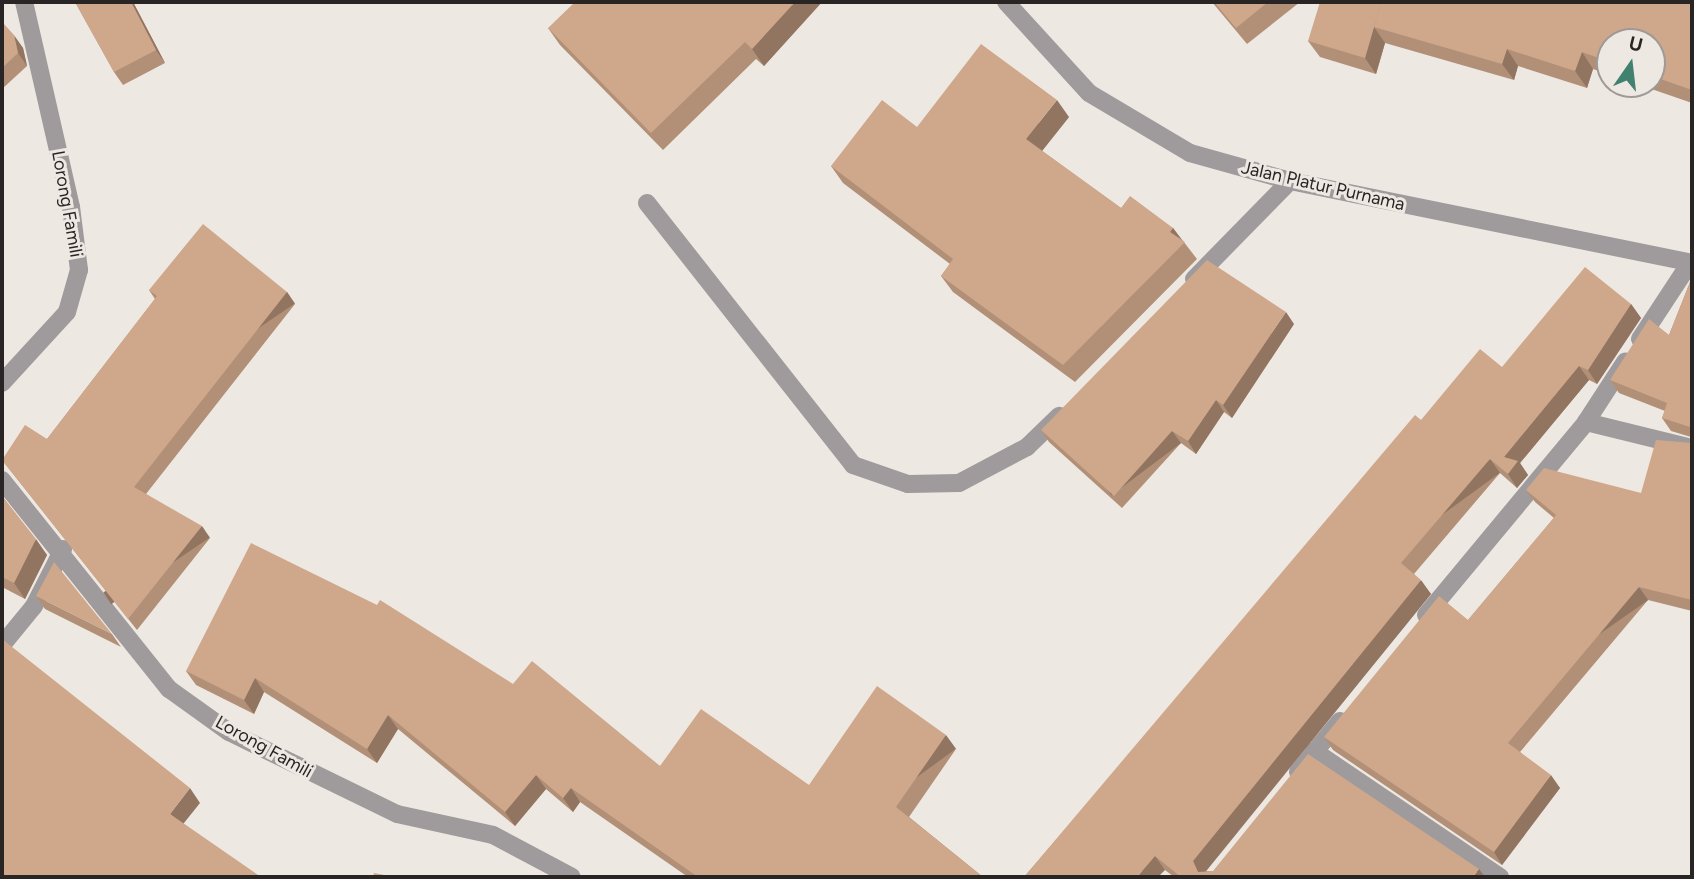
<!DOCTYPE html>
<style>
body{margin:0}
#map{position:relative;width:1694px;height:879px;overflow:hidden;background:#eee8e3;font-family:Figtree,sans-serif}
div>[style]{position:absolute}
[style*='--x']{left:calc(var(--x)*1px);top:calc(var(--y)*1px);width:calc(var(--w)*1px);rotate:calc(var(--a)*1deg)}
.minor>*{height:18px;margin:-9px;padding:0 9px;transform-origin:9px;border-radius:9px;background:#9f9b9c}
.wall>*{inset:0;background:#b29077}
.shaded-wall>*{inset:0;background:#917561;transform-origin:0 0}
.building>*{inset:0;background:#cfa78a}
span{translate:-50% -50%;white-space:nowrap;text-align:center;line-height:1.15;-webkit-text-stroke:6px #eee8e3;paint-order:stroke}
.street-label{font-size:18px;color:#282524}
.frame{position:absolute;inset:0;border:4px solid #282524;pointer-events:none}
.north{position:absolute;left:1596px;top:28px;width:70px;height:70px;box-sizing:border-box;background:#eee8e3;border:2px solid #9f9a97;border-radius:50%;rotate:14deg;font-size:19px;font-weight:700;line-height:28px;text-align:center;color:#282524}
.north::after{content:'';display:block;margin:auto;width:24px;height:32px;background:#41816f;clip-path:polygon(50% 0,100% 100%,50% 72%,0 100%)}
</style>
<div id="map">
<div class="minor">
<i style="--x:1006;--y:2;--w:123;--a:47.6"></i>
<i style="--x:1089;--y:93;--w:117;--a:30.7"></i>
<i style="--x:1190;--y:153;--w:104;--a:15.6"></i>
<i style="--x:1290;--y:181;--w:410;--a:11.5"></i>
<i style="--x:647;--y:203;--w:333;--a:51.8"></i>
<i style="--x:853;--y:465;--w:58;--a:19.1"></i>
<i style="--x:908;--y:484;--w:51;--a:-1.1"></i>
<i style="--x:959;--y:483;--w:77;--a:-27.9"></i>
<i style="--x:1027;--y:447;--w:45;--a:-44.1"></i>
<i style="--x:1194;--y:279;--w:137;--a:-45.6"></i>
<i style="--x:1640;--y:339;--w:91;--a:-56.7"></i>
<i style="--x:2;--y:383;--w:96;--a:-47.5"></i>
<i style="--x:67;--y:312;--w:44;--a:-74.1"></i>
<i style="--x:79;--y:270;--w:64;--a:-97.2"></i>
<i style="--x:71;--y:207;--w:210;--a:-102.9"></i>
<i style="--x:1586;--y:422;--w:109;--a:13.8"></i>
<i style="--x:2;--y:480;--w:268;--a:51.4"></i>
<i style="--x:169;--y:689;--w:74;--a:35.6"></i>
<i style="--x:229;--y:732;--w:187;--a:26"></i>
<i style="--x:397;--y:814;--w:98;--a:12.3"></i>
<i style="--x:493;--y:835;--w:89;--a:28"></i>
<i style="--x:1426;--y:615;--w:251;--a:-50.3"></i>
<i style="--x:1586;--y:422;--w:72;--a:-57"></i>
<i style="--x:2;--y:645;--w:50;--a:-50.6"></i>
<i style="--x:34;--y:606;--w:64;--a:-63"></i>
<i style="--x:1314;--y:751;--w:225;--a:34.1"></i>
<i style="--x:1298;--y:772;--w:66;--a:-50.5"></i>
</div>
<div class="wall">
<i style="clip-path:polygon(75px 2px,133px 2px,165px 63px,123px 85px,114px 72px)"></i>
<i style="clip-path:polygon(822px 2px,764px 66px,756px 59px,663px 150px,560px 45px,548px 28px)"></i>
<i style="clip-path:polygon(1212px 2px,1300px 2px,1247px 44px)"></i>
<i style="clip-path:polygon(1692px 2px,1692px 103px,1637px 84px,1652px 84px,1652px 42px,1610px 42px,1610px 75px,1593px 69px,1587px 88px,1518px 66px,1514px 80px,1385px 43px,1376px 74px,1320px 57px,1308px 41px,1381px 3px)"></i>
<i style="clip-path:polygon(2px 22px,23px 48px,27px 66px,2px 89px)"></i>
<i style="clip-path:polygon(1069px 117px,1042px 151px,1121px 208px,1173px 228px,1197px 259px,1075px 382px,953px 292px,941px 276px,950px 264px,843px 183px,831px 166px)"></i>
<i style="clip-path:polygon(1692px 277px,1692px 611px,1648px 600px,1520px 752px,1560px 788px,1502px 865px,1333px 750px,1324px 737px,1468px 620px,1554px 518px,1535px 502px,1526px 490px,1641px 493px,1692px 443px,1691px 437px,1671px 431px,1662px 418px,1665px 411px,1619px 393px,1610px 380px,1669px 335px)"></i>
<i style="clip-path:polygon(149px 290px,287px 292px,295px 304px,146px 494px,210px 538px,137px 630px,2px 460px,47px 439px,155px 299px)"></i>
<i style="clip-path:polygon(1631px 304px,1641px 318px,1597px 384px,1589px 380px,1520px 463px,1528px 475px,1517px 488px,1500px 473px,1414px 574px,1431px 594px,1205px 871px,1485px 877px,1174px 877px,1165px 870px,1024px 877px,1421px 420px,1502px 367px)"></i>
<i style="clip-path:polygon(1294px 324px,1232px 418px,1224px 412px,1196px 454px,1181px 443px,1122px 508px,1049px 442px,1041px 430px)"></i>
<i style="clip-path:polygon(2px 496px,47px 555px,25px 599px,2px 587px)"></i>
<i style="clip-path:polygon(36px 596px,112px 634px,121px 647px,45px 609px)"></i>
<i style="clip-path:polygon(186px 671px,513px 684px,660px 766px,809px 785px,956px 749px,909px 817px,983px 877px,688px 877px,580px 802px,573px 812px,546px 789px,515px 826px,398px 729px,377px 763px,264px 692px,254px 714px,196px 685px)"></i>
</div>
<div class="shaded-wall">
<i style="clip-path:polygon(131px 2px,133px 2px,165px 63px,156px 50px)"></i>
<i style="clip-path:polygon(795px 2px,822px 2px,764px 66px,752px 49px)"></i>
<i style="clip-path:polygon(1374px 27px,1385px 43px,1376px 74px,1365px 58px)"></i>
<i style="clip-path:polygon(14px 35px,23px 48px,27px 66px,18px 53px)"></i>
<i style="clip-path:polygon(1507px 49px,1518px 66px,1514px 80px,1502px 64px)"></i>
<i style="clip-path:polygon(1582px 52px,1593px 69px,1587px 88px,1575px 71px)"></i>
<i style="clip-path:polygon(1057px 100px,1069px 117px,1038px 156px,1026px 139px)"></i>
<i style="clip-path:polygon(1173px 228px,1184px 243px,1170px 232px)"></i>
<i style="left:287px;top:292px;width:14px;height:248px;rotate:56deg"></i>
<i style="clip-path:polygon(1631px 304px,1641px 318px,1597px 384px,1588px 370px)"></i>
<i style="clip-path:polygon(1286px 312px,1294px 324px,1232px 418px,1223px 405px)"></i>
<i style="clip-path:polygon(1579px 366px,1589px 380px,1520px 463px,1528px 475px,1517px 488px,1508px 474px,1504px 457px)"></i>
<i style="clip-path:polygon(1216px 400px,1224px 412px,1196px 454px,1188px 441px)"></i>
<i style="left:1172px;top:431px;width:15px;height:87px;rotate:53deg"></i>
<i style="left:1490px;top:459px;width:17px;height:137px;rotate:54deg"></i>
<i style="left:202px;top:526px;width:14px;height:119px;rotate:56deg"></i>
<i style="clip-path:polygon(36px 539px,47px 555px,25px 599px,14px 583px)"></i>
<i style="clip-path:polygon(1421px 580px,1431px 594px,1203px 875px,1198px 872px,1193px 861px)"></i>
<i style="left:1639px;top:587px;width:16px;height:204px;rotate:55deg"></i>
<i style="clip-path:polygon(255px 678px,264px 692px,254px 714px,244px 700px)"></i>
<i style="clip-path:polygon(388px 715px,398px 729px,377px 763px,367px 749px)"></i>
<i style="left:946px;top:735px;width:17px;height:88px;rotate:54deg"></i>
<i style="clip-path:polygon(536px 775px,546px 789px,515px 826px,505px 812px)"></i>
<i style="clip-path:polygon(1551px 775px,1560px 788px,1502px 865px,1494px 852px)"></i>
<i style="clip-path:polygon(190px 788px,200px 803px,180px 828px,170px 814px)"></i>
<i style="clip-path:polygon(571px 788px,580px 802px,573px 812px,563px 798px)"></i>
<i style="clip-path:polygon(1155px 856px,1165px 870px,1158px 877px,1137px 877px)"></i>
<i style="clip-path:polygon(1479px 869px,1485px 877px,1473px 877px)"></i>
</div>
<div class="building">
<i style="clip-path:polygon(75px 2px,131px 2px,156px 50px,114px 72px)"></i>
<i style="clip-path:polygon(575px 2px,795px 2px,752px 49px,745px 42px,651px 133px,548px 28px)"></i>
<i style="clip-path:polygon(1214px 2px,1268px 2px,1236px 28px)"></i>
<i style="clip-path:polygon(1320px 2px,1380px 2px,1381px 3px,1365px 58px,1308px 41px)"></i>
<i style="clip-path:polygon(1381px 2px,1692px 2px,1692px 90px,1652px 76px,1652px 42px,1610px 42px,1610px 62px,1582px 52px,1575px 71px,1507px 49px,1502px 64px,1374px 27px)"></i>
<i style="clip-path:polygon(2px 22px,14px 35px,18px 53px,2px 68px)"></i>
<i style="clip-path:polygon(981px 44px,1057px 100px,1026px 139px,1121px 208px,1130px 196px,1173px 228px,1170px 232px,1185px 242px,1063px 365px,941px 276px,953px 259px,831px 166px,882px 100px,917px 127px)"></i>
<i style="clip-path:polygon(203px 224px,287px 292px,134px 487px,202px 526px,128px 619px,2px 460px,25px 425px,47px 439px,157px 296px,149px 290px)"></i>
<i style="clip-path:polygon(1207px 260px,1286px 312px,1223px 405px,1216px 400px,1188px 441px,1172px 431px,1114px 496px,1041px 430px)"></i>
<i style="clip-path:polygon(1585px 267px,1631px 304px,1588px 370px,1579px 366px,1504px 457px,1518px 461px,1508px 474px,1490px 459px,1401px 563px,1421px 580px,1193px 861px,1198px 872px,1213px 871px,1308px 754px,1479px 869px,1473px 877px,1181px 877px,1155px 856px,1137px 877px,1024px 877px,1415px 415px,1421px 420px,1480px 349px,1502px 367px)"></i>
<i style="clip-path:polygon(1692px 277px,1692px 600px,1639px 587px,1508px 743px,1551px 775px,1494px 852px,1324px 737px,1439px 596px,1468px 620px,1556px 515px,1526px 490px,1544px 468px,1641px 493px,1656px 440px,1692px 443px,1690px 427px,1662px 418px,1667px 403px,1610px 380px,1649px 319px,1669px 335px)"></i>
<i style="clip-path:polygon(2px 496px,36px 539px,14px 583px,2px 577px)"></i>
<i style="clip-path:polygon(251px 543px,377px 605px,380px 600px,513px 684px,532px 661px,660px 766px,701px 709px,809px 785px,877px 686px,946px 735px,896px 807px,983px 877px,698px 877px,571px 788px,563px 798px,536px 775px,505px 812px,388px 715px,367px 749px,255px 678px,244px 700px,186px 671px)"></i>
<i style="clip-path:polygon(54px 562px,112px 634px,36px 596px)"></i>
<i style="clip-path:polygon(2px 639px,190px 788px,170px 814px,261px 877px,2px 877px)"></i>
<i style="clip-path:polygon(374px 873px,395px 877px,373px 877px)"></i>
</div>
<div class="street-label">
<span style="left:1323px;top:186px;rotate:13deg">Jalan Platur Purnama</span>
<span style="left:67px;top:204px;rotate:80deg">Lorong Famili</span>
<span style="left:264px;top:747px;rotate:29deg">Lorong Famili</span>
</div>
<div class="frame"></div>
<div class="north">U</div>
</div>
